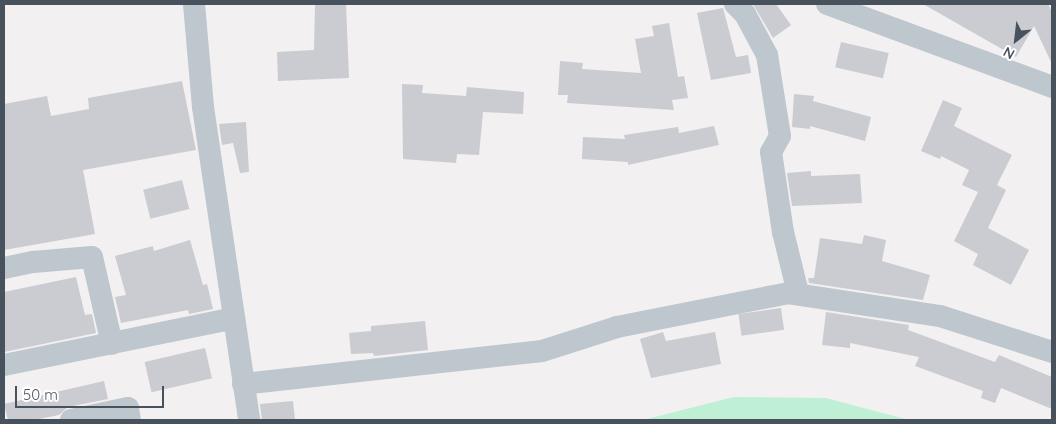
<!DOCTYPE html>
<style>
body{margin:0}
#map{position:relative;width:1056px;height:424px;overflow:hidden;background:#f2f0f0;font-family:Quicksand,sans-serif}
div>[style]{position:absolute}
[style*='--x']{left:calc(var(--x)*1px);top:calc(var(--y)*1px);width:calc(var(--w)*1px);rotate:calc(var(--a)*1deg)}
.green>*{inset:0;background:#bfefd4}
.building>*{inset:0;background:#caccd2;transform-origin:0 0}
.minor>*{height:22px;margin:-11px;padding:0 11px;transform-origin:11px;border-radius:11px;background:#bec6ce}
span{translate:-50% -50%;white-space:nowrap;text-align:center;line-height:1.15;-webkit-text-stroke:4px #fff;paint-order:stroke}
.frame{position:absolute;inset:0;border:5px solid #48525d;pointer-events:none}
.north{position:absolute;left:991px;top:15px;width:50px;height:50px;-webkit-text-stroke:4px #fff;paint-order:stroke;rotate:209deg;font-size:14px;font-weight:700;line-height:20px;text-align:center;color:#48525d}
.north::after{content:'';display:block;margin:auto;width:18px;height:22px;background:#48525d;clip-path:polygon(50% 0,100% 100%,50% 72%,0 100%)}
.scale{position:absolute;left:15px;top:386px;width:149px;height:22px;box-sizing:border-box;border:2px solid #48525d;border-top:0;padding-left:6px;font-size:15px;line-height:18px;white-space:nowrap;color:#48525d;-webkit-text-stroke:4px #fff;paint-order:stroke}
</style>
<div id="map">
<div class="green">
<i style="clip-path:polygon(734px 397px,826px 398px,909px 420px,643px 420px)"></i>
</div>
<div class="building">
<i style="clip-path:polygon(315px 4px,346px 4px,349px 78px,278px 81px,277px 52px,314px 50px)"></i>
<i style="clip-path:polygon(753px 4px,776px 4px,791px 25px,773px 38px)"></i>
<i style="clip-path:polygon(923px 4px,1048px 4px,1052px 12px,1052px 64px,1034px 26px,1016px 57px)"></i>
<i style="clip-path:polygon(723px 8px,736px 57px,748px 55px,751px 73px,711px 80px,697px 13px)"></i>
<i style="clip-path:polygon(669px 23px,678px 77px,684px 76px,688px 98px,672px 100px,674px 110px,567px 103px,568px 95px,558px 95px,560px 61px,583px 63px,582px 69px,641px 73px,635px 39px,654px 36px,652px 26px)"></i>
<i style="left:841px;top:42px;width:49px;height:26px;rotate:13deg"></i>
<i style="clip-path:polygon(182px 81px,196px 150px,83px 170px,95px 234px,4px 250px,4px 104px,47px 96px,51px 116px,89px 109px,88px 98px)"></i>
<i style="clip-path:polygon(402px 84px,423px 85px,422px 93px,466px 96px,467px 87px,524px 92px,523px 114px,483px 112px,479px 155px,457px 154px,456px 163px,403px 159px)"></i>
<i style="clip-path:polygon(794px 94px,814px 96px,813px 101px,871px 117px,865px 141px,810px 126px,810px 129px,792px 127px)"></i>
<i style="clip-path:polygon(943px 100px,962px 108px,954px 126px,1012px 155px,997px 185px,1006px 190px,988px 228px,1029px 250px,1011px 285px,973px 265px,978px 254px,954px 241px,978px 192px,962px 185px,969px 170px,941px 156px,940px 159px,921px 151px)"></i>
<i style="clip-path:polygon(246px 122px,249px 172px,240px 173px,233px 143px,222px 145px,219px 124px)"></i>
<i style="clip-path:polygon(714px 126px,719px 145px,628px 165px,628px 162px,582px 159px,583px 137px,625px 139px,624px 135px,678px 127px,679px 133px)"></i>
<i style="clip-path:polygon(811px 171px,811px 176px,860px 174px,862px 203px,792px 206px,787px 173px)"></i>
<i style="left:182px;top:180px;width:30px;height:40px;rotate:76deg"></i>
<i style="clip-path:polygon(864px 235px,886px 240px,882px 261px,930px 275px,923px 300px,809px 283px,808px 278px,814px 278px,820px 238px,862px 244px)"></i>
<i style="clip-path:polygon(190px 240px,203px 285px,207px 284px,213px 309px,189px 314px,188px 310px,121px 323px,115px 297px,126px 295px,115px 256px,153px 246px,154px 251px)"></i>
<i style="clip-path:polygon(76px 277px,85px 315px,92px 314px,96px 333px,4px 352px,4px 292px)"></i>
<i style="left:781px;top:308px;width:22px;height:43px;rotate:82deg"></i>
<i style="clip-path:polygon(826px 312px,909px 325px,908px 330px,995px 362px,999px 355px,1052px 377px,1052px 409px,1001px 388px,995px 403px,981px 398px,983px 391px,915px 366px,919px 357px,850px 343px,850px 348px,822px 345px)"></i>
<i style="clip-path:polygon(425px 321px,428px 350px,374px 356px,373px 353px,351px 354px,349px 333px,371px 331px,371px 326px)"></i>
<i style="clip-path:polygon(663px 332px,666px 341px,715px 332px,721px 364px,651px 378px,640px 339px)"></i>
<i style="left:205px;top:348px;width:31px;height:62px;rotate:77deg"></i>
<i style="clip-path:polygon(104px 381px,108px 399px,68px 407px,59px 415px,34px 420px,8px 420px,4px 404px)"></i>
<i style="clip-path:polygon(293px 401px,295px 420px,262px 420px,260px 404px)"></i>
</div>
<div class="minor">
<i style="--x:194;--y:4;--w:103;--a:85"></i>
<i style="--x:203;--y:107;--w:316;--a:81.6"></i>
<i style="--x:735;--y:4;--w:14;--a:45"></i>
<i style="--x:745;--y:14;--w:47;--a:61.8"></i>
<i style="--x:767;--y:55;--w:82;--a:80.9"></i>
<i style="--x:780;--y:136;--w:18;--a:119"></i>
<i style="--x:771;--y:152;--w:81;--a:81.5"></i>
<i style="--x:783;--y:232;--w:63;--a:76.2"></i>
<i style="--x:827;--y:4;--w:240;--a:20.2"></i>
<i style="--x:4;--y:268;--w:30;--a:-12"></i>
<i style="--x:33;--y:262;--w:59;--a:-4.8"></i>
<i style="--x:92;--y:257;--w:89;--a:77.1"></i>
<i style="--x:4;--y:365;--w:235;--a:-11.5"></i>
<i style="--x:243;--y:384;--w:301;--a:-6.3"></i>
<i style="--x:542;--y:351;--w:79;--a:-17.7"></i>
<i style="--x:617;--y:327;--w:174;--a:-11.2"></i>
<i style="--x:788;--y:293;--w:154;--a:8.6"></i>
<i style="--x:940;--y:316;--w:118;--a:17.8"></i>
<i style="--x:71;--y:420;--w:58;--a:-11.9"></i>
<i style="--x:128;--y:408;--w:12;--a:81"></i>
</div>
<div class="frame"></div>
<div class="north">N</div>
<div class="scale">50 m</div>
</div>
